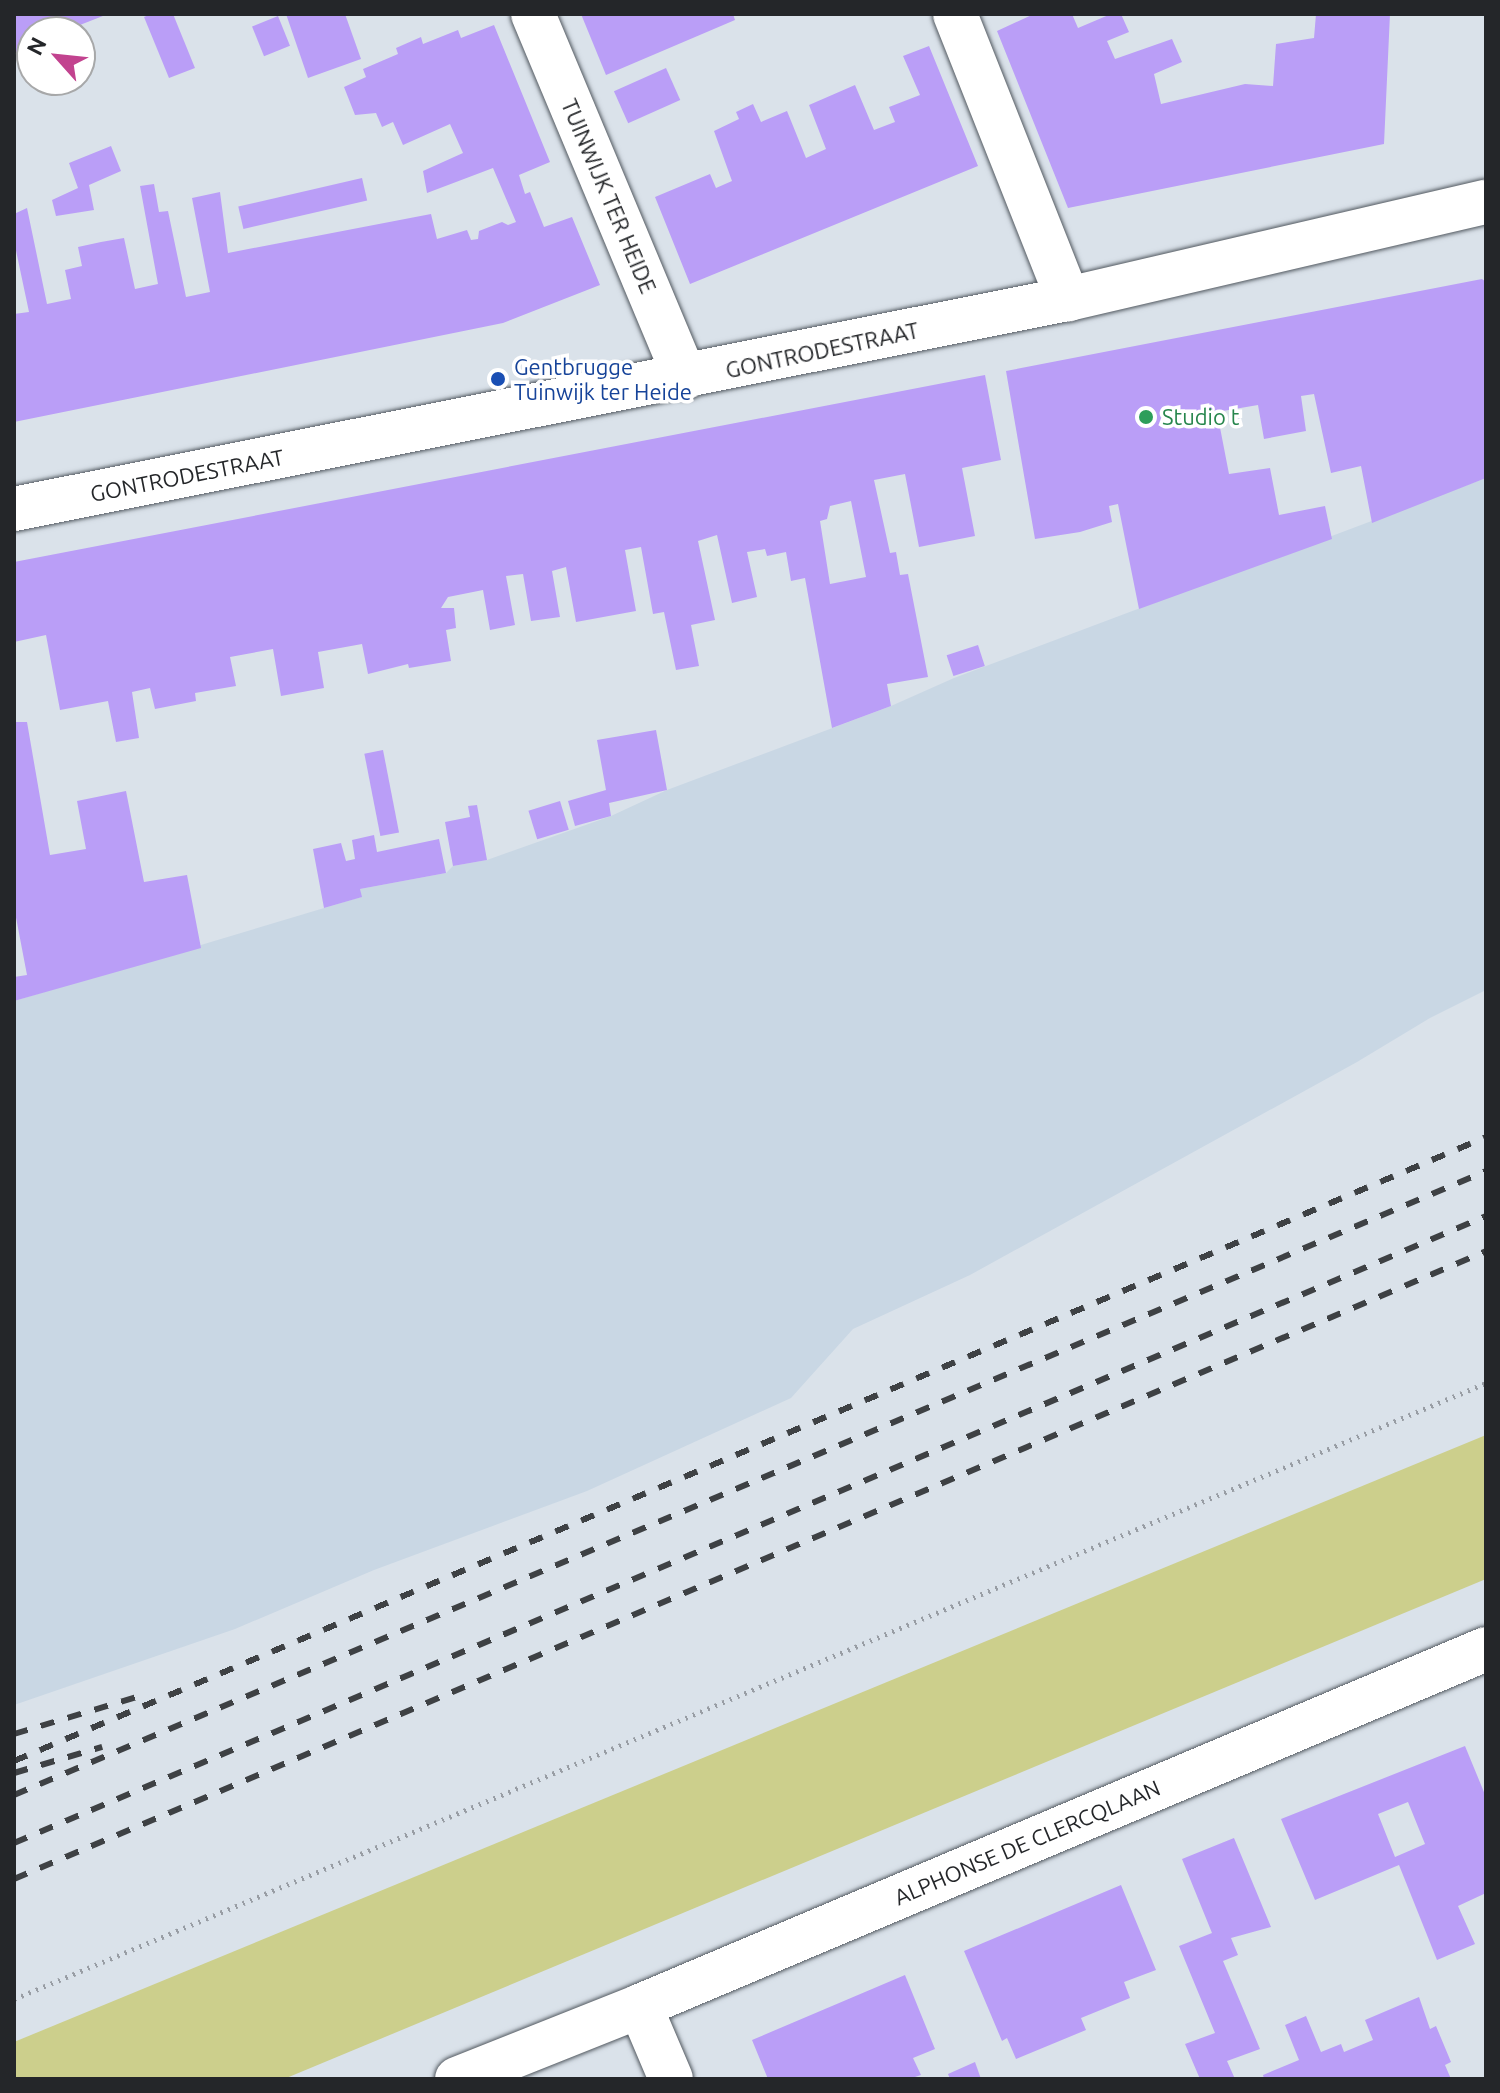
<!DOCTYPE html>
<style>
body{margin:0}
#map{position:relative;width:1500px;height:2093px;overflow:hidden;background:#dae2ea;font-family:Ubuntu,sans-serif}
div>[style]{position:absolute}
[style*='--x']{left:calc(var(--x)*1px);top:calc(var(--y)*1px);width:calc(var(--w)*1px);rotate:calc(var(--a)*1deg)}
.built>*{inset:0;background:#c9d7e4}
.green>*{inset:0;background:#cccf8c}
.building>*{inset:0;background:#ba9ef7;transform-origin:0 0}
.path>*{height:5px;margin-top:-2.5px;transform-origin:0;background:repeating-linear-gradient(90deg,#989da4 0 2px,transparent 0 8px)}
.roads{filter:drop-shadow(0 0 2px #525960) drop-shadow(0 0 2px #525960)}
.street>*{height:44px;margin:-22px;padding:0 22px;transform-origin:22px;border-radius:22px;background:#fff}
.secondary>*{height:44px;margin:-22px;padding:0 22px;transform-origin:22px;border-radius:22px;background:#fff}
.rail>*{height:6px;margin-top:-3px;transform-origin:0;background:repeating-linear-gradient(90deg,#3e4144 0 14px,transparent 0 28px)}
.dots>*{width:22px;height:22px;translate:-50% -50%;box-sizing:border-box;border:4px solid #fff;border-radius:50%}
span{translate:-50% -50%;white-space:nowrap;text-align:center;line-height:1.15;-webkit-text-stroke:7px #fff;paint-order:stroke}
.street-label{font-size:22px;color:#242629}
.transit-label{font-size:22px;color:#164399}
.left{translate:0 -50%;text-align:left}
.leisure-label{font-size:22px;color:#27864d}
.frame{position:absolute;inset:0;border:16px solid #242629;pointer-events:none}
.north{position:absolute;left:16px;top:16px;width:80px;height:80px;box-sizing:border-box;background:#fff;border:2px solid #a7a8a9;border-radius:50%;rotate:297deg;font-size:22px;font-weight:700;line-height:32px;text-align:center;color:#242629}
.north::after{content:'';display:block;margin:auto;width:28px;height:36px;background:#c2438f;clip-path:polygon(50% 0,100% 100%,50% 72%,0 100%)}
</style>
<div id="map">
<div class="built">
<i style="clip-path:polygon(1486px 478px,1486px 990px,1430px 1018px,1357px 1062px,970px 1275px,853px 1329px,791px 1398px,587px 1491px,374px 1570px,235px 1629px,14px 1705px,14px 1001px,361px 897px,360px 889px,446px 873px,453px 866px,487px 860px,611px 816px,667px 790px,891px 706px,954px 678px)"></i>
</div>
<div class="green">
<i style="clip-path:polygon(1486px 1435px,1486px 1579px,284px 2079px,14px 2079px,14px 2042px)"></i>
</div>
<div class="building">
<i style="clip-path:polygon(14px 14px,108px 14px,62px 32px,32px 32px,32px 76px,21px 50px,14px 53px)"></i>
<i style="clip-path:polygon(151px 14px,173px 14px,195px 68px,169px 78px,144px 17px)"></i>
<i style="clip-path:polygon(286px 14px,345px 14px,361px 59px,308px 78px)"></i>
<i style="clip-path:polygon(581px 14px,733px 14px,735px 20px,606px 75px)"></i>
<i style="clip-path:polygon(1034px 14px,1072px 14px,1078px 28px,1111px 14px,1121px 14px,1129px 32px,1107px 41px,1115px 59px,1172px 39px,1182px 62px,1154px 74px,1161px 104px,1245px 84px,1273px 86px,1276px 44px,1314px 38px,1316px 14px,1390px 14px,1384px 144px,1068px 208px,997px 31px)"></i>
<i style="left:278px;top:16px;width:32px;height:28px;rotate:68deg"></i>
<i style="clip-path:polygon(494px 25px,550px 162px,519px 175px,525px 194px,530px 192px,544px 227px,572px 217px,600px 285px,503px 323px,14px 422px,14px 314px,29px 312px,14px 241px,14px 214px,27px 208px,47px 304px,71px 299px,65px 270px,82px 266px,78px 247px,101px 242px,124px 238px,135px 289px,158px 284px,140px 186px,154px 184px,159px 212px,168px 211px,186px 297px,210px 292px,192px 198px,220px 192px,228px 253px,431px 214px,437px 239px,467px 230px,471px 240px,478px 239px,479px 231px,502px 222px,508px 225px,516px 222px,493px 168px,427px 193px,423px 171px,463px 153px,450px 124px,403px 145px,393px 122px,382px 127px,376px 113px,355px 115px,344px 87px,366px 77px,363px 69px,398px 54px,396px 48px,421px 37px,423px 44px,458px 30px,461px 38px)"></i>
<i style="clip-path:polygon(929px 46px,978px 166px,690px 284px,655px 197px,710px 174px,716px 188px,732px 181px,714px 131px,739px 119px,736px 112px,753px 104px,761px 122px,787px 111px,806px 158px,826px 149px,809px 105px,855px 85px,874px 130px,895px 122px,889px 107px,920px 95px,903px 56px)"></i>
<i style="left:666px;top:68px;width:35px;height:57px;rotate:66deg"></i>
<i style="clip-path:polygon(111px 146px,121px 171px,89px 185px,94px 210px,56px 216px,52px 200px,78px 188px,69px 163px)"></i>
<i style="left:362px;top:178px;width:23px;height:127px;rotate:77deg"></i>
<i style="clip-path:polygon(1482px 279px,1486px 282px,1486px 478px,1372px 523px,1361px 466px,1331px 473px,1314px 394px,1301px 396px,1306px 431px,1264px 439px,1258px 405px,1217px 412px,1229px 474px,1270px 468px,1279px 515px,1325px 506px,1332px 539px,1139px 609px,1118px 504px,1109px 506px,1112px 522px,1080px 532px,1035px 539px,1006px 371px)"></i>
<i style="clip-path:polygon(evenodd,985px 375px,1001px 460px,962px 468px,975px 536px,919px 547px,905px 474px,874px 480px,890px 553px,896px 552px,900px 575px,908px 574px,928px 677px,887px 684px,891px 706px,832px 728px,805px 578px,791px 581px,786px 552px,767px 556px,765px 549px,747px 552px,757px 597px,732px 603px,717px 535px,698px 541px,715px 620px,691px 625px,699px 666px,676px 670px,664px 612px,653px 614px,641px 547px,625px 550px,636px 611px,576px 622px,566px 567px,552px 571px,560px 617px,531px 621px,523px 574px,506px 576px,515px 625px,490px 630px,483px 590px,448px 597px,441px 608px,454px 608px,456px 628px,446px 630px,451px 661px,409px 668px,408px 664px,368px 674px,362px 644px,318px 652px,324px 688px,281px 696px,273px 649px,230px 657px,236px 686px,195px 693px,196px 701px,155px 709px,150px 688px,132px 692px,139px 738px,116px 742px,108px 701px,60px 710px,46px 635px,14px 642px,14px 562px,985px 375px,851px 501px,866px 577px,830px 584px,820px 521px,827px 519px,830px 506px,851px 501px)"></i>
<i style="left:978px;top:645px;width:22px;height:33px;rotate:72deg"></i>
<i style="clip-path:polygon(14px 722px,27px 722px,50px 855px,86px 849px,77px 801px,126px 791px,144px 882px,187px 875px,201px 948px,14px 1001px,14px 977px,27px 975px,14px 907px)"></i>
<i style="clip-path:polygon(656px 730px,667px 790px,609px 803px,611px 816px,575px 826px,568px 801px,606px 790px,597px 740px)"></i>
<i style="left:383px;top:750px;width:84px;height:19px;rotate:79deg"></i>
<i style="left:560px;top:801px;width:30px;height:33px;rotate:73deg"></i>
<i style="clip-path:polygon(477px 805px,487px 860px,453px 866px,445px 822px,470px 817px,468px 806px)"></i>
<i style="clip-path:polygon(374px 835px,377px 852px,439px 839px,446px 873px,360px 889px,362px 897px,324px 908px,313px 849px,341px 843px,346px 861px,355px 859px,352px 840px)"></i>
<i style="clip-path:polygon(evenodd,1465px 1746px,1486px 1797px,1486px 1893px,1458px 1906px,1475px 1944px,1437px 1960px,1399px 1865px,1315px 1900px,1281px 1819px,1465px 1746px,1408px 1802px,1425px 1844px,1395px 1857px,1378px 1814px,1408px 1802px)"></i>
<i style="clip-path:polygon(1234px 1838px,1271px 1927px,1231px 1938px,1238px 1955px,1223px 1961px,1260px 2049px,1227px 2061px,1235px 2079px,1200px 2079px,1185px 2044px,1215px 2033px,1179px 1946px,1212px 1933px,1182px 1859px)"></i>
<i style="clip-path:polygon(1121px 1885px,1156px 1970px,1124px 1982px,1130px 1998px,1081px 2018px,1086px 2030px,1016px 2059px,1007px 2038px,1002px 2041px,964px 1951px)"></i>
<i style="clip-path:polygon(905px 1975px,935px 2049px,913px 2058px,921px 2075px,909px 2079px,768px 2079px,752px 2040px)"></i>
<i style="clip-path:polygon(1419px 1997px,1430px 2029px,1436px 2026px,1451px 2062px,1445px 2065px,1451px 2079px,1264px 2079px,1263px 2075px,1299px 2060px,1285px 2025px,1306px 2016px,1321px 2052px,1341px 2044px,1344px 2052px,1373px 2040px,1365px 2020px)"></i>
<i style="clip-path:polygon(975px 2062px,981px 2079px,950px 2079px,948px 2074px)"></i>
</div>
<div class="path">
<i style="--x:14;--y:1999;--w:1596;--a:-22.71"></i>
</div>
<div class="roads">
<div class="street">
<i style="--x:533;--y:14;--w:394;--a:67.3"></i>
<i style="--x:955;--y:14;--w:307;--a:68.4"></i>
<i style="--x:14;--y:509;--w:1075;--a:-11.27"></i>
<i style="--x:1068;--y:299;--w:429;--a:-13.1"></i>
<i style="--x:640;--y:2006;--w:79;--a:67"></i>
</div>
<div class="secondary">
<i style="--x:457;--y:2079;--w:197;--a:-21.7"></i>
<i style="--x:640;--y:2006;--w:918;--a:-22.88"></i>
</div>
</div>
<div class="rail">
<i style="--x:14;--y:1734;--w:132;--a:-16.8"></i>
<i style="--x:14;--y:1761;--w:1599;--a:-22.97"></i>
<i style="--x:14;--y:1773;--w:92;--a:-16.5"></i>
<i style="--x:14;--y:1795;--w:1599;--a:-22.97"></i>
<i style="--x:14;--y:1843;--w:1600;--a:-23.07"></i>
<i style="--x:14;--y:1879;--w:1600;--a:-23.1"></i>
</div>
<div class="dots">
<i style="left:498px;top:379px;background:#1a4fb4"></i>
<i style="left:1146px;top:417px;background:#2e9e5b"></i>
</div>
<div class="street-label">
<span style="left:609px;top:196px;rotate:67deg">TUINWIJK TER HEIDE</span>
<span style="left:822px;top:350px;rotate:-12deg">GONTRODESTRAAT</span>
<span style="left:187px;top:475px;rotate:-11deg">GONTRODESTRAAT</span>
<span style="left:1027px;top:1842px;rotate:-23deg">ALPHONSE DE CLERCQLAAN</span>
</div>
<div class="transit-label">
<span class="left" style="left:514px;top:379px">Gentbrugge<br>Tuinwijk ter Heide</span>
</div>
<div class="leisure-label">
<span class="left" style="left:1162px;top:417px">Studio t</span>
</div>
<div class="frame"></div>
<div class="north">N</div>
</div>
